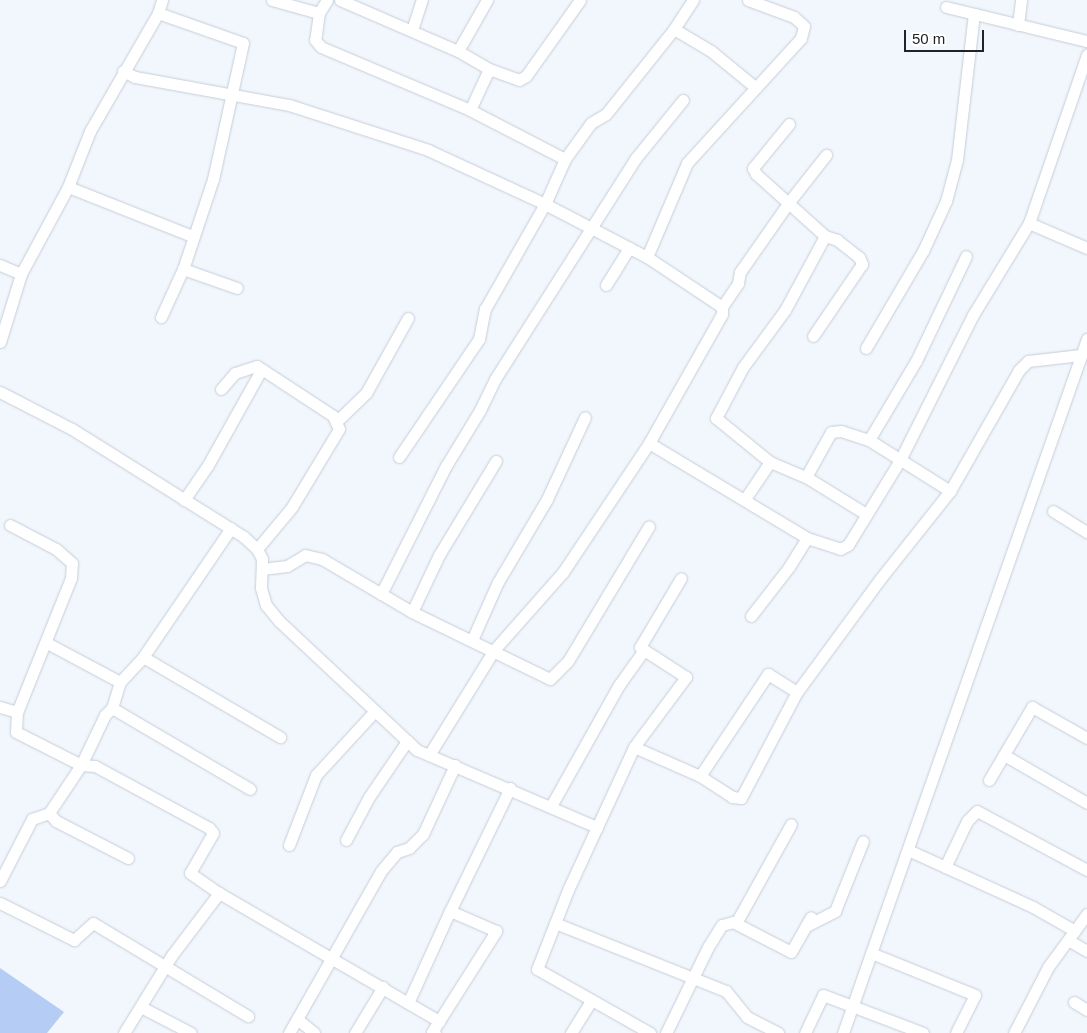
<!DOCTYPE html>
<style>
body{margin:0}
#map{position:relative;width:1087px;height:1033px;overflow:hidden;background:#f2f7fd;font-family:Arial,sans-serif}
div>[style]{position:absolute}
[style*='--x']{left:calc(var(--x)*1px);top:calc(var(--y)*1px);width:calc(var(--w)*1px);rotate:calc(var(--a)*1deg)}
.water>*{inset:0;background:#b5cdf5}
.roads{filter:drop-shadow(0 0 1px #c5cdd7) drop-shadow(0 0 1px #c5cdd7)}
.street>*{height:11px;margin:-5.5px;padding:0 5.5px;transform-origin:5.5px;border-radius:5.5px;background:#fff}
span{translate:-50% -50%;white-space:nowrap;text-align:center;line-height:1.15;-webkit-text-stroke:4px #fff;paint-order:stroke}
.scale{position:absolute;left:904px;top:30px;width:80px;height:22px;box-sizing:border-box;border:2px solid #202327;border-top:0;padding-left:6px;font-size:15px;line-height:18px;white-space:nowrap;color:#202327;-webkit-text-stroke:4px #fff;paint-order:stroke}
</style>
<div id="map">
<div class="water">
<i style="clip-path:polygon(0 968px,64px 1012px,47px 1033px,0 1033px)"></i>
</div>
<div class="roads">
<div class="street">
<i style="--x:272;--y:0;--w:49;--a:15.5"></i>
<i style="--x:327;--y:0;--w:15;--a:122"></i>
<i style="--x:319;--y:13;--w:27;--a:98"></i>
<i style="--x:315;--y:40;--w:9;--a:49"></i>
<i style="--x:321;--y:47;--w:162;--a:22.9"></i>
<i style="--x:470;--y:110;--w:107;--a:27.3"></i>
<i style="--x:340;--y:0;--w:129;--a:23.4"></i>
<i style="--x:458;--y:51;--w:36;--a:30"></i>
<i style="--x:489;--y:69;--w:32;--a:20"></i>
<i style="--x:519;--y:80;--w:8;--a:-30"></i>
<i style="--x:526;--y:76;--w:93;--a:-54.6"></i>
<i style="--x:946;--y:7;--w:145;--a:13.6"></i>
<i style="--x:158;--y:13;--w:90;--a:19.4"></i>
<i style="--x:243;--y:43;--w:139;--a:102.4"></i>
<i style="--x:213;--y:179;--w:95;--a:108.4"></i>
<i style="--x:183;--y:269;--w:53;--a:114.6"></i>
<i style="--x:1018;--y:25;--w:25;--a:-83"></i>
<i style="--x:674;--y:29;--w:43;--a:30.7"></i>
<i style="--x:711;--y:51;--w:58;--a:39.4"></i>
<i style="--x:412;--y:30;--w:32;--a:-72"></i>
<i style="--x:458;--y:51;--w:59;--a:-60.4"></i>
<i style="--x:123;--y:71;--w:13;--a:27"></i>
<i style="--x:135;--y:77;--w:157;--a:10.3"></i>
<i style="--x:289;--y:105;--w:146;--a:17.9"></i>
<i style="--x:428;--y:150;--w:129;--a:24.8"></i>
<i style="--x:545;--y:204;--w:115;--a:27.5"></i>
<i style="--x:647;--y:257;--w:90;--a:33.7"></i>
<i style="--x:470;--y:110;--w:45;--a:-65.1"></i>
<i style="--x:789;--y:124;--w:57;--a:129.3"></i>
<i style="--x:753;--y:168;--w:7;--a:63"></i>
<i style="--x:756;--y:174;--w:93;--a:41.9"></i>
<i style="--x:825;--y:236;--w:13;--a:18"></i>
<i style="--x:837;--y:240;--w:28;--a:38"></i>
<i style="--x:859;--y:257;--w:8;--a:67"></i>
<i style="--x:862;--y:264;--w:87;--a:124.2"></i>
<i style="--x:68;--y:187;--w:133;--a:21.6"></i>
<i style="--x:1029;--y:223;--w:63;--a:23.3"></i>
<i style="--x:825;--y:236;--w:84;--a:118.4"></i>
<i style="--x:785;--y:310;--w:71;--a:126.4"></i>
<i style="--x:743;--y:367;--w:58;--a:117.9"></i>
<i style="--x:716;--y:418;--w:70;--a:39.2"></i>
<i style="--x:770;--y:462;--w:39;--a:23"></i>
<i style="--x:806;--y:477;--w:70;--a:31.7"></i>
<i style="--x:647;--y:257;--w:102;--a:-66.9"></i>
<i style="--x:687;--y:163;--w:169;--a:-47.6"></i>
<i style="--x:801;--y:38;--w:12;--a:-76"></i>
<i style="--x:804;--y:26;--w:13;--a:-138"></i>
<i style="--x:794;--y:17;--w:49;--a:-159.7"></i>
<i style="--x:0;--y:265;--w:23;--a:23"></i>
<i style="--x:183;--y:269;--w:57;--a:19.4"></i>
<i style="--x:606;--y:285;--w:44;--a:-58.1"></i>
<i style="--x:0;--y:342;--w:71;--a:-72.8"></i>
<i style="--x:21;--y:274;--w:99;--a:-61.6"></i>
<i style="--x:68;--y:187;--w:60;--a:-68.6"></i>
<i style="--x:90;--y:131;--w:136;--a:-60"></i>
<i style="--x:158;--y:13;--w:14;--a:-73"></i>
<i style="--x:866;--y:348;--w:113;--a:-59.6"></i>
<i style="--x:923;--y:251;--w:55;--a:-65.3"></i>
<i style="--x:946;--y:201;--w:42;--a:-75"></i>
<i style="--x:957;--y:160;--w:147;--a:-83.4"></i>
<i style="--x:221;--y:389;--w:21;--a:-49"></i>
<i style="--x:235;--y:373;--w:23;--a:-18"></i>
<i style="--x:257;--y:366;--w:91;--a:33.3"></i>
<i style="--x:333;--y:416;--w:14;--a:65"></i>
<i style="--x:339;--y:429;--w:91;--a:121.1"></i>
<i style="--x:292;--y:507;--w:55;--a:129.8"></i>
<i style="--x:0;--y:392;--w:81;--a:27.2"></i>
<i style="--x:72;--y:429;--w:203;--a:32.1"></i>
<i style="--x:244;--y:537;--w:18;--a:43"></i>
<i style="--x:257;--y:549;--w:11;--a:63"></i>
<i style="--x:262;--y:559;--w:29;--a:92"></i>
<i style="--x:261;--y:588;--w:18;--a:74"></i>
<i style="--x:266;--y:605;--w:21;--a:51"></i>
<i style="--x:279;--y:621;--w:189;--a:43.1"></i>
<i style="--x:417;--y:750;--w:196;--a:23.2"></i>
<i style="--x:336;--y:422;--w:42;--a:-44"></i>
<i style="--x:366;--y:393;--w:86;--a:-60.8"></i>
<i style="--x:869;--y:440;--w:92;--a:-59.3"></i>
<i style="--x:916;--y:361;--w:116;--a:-64.5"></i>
<i style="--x:649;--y:443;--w:184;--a:31"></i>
<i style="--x:807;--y:538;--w:34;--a:122"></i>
<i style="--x:789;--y:567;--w:62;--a:127.8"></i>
<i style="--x:399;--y:457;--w:143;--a:-55.9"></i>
<i style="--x:479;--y:339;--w:31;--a:-79"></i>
<i style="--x:485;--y:309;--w:121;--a:-60.3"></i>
<i style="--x:545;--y:204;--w:49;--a:-66"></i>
<i style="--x:565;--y:159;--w:44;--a:-54.2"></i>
<i style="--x:591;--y:123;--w:17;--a:-31"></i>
<i style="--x:606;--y:114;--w:109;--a:-51.3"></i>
<i style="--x:674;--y:29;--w:35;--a:-57"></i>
<i style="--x:806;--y:477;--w:51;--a:-60.9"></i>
<i style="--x:831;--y:432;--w:10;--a:-6"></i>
<i style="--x:841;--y:431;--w:29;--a:18"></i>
<i style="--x:869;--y:440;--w:96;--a:32.2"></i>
<i style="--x:745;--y:499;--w:45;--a:-56"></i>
<i style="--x:184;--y:500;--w:42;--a:-55.6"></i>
<i style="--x:208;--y:465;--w:109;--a:-60.8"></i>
<i style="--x:1053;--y:511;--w:40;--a:32"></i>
<i style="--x:10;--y:525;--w:52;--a:27.6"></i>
<i style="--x:56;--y:549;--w:21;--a:41"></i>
<i style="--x:72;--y:563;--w:15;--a:94"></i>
<i style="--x:71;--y:578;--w:144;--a:111.9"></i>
<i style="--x:17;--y:712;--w:20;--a:93"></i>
<i style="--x:16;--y:732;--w:73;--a:26.9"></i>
<i style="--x:81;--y:765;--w:14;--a:4"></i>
<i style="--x:95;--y:766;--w:130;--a:28.5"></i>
<i style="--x:209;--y:828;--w:6;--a:51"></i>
<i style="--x:213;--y:833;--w:46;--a:119.9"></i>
<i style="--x:190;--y:873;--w:35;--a:35"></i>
<i style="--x:807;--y:538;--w:35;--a:18"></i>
<i style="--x:840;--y:549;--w:9;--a:-27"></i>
<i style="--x:848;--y:545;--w:100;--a:-58.5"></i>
<i style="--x:900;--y:460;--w:162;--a:-63.3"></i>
<i style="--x:973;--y:315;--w:108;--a:-58.7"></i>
<i style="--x:1029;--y:223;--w:178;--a:-71"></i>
<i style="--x:262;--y:569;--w:25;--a:-7"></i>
<i style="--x:287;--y:566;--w:21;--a:-31"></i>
<i style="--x:305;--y:555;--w:17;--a:13"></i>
<i style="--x:322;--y:559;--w:104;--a:30.5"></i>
<i style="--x:412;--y:612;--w:153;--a:25.9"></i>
<i style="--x:550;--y:679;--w:25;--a:-45"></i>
<i style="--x:568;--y:661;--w:157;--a:-59"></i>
<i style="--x:381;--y:594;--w:144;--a:-63.1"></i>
<i style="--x:446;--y:466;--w:66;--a:-58.7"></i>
<i style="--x:480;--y:410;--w:34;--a:-64"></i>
<i style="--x:495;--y:379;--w:261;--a:-57.5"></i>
<i style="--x:635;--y:159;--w:76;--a:-50.9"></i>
<i style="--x:412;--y:612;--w:63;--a:-64.7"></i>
<i style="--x:439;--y:555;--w:110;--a:-58.8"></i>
<i style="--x:472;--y:640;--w:64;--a:-65.9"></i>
<i style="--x:498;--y:582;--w:96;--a:-59.4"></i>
<i style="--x:547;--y:499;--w:90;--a:-65.1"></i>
<i style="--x:47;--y:643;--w:83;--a:28.1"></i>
<i style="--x:644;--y:650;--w:5;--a:-143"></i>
<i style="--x:640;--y:647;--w:80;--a:-59.3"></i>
<i style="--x:143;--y:657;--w:159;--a:30.3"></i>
<i style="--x:0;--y:707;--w:18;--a:16"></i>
<i style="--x:112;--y:708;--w:160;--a:30.4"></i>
<i style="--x:634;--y:747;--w:72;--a:23.7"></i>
<i style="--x:700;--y:776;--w:38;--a:33"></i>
<i style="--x:732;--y:797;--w:9;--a:6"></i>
<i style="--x:741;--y:798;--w:120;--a:-62.2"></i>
<i style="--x:797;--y:692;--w:140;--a:-53.7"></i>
<i style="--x:880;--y:579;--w:112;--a:-51.5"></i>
<i style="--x:950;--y:491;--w:139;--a:-60.3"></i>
<i style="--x:1019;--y:370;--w:13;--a:-45"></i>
<i style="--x:1028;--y:361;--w:53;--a:-6.5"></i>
<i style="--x:429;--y:755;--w:123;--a:-58.2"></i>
<i style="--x:494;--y:650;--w:104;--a:-48.5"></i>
<i style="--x:563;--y:572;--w:155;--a:-56.3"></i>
<i style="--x:649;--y:443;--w:148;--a:-60.5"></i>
<i style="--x:722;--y:314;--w:7;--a:-90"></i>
<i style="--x:722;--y:307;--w:29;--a:-56"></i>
<i style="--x:738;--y:283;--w:11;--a:-80"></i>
<i style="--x:740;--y:272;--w:85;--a:-55"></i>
<i style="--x:789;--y:202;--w:60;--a:-51.8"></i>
<i style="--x:1004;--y:755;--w:96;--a:30"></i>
<i style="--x:700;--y:776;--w:123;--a:-56.3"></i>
<i style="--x:768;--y:674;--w:34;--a:32"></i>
<i style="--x:989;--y:780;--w:85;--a:-59.5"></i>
<i style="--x:1032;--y:707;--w:63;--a:29.4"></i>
<i style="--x:551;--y:806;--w:139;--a:-60.7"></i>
<i style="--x:619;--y:685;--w:43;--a:-54.5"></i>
<i style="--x:644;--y:650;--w:50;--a:32.7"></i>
<i style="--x:686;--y:677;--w:87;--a:126.6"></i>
<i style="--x:634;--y:747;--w:157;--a:114.8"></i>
<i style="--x:568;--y:890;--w:85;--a:111.4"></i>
<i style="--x:537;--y:969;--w:130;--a:29.5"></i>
<i style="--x:49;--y:813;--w:58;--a:-56.3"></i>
<i style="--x:81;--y:765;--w:55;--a:-64.4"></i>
<i style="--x:105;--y:715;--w:10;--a:-45"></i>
<i style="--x:112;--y:708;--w:27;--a:-73"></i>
<i style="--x:120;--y:682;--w:34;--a:-47"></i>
<i style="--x:143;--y:657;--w:156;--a:-55.7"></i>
<i style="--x:49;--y:813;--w:11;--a:49"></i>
<i style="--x:56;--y:821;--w:81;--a:27.2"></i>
<i style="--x:346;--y:840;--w:49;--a:-61.9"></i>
<i style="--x:369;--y:797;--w:68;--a:-55.8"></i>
<i style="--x:289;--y:845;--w:75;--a:-68.9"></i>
<i style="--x:316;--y:775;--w:86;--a:-47.4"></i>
<i style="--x:908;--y:850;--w:137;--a:24.5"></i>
<i style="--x:1033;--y:907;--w:48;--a:29.7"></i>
<i style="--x:945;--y:867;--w:51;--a:-64.4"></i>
<i style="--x:967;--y:821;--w:14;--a:-45"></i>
<i style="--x:977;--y:811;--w:125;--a:28.2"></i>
<i style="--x:0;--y:881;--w:70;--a:-62.7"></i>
<i style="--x:32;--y:819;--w:18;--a:-19"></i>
<i style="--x:0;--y:903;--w:83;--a:26.6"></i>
<i style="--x:74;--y:940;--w:25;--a:-42"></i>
<i style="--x:93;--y:923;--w:181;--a:31"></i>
<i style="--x:555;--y:923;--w:184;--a:21.7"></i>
<i style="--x:726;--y:991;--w:33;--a:51"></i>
<i style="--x:747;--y:1017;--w:35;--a:27"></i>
<i style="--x:736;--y:923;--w:113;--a:-60.9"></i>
<i style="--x:806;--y:926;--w:33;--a:-27"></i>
<i style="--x:835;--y:911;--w:75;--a:-68.2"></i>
<i style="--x:1068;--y:940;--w:22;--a:30"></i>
<i style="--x:871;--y:953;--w:112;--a:22"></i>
<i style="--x:975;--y:995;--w:42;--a:116.6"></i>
<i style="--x:1074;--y:1002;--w:15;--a:32"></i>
<i style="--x:408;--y:1003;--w:101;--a:-65.5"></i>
<i style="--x:141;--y:1007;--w:56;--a:27.5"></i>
<i style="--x:297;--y:1019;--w:22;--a:39"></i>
<i style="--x:124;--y:1033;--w:92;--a:-58.4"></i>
<i style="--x:172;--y:955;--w:78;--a:-52.8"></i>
<i style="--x:219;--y:893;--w:255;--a:30.2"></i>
<i style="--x:289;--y:1033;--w:186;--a:-60.4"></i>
<i style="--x:381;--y:871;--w:25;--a:-50"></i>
<i style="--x:397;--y:852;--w:13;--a:-18"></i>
<i style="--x:409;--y:848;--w:20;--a:-45"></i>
<i style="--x:423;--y:834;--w:76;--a:-65.1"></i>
<i style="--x:355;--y:1033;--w:54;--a:-58.7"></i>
<i style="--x:435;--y:1033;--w:3;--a:-162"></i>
<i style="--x:432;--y:1032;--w:120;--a:-57.6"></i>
<i style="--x:496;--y:931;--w:50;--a:-156.5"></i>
<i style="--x:450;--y:911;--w:137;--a:-64"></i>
<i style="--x:571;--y:1033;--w:39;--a:-58"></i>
<i style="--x:666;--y:1033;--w:96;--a:-64"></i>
<i style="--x:708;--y:947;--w:26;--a:-58"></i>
<i style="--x:722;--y:925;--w:11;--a:-15"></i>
<i style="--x:733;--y:922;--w:65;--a:27.3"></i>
<i style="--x:791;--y:952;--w:40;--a:-60.3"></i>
<i style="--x:805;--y:1033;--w:42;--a:-64.7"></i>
<i style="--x:823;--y:995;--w:107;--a:20.8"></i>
<i style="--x:843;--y:1033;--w:736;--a:-70.63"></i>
<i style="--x:1014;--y:1033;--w:74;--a:-62.7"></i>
<i style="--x:1048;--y:967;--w:66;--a:-53.7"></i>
</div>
</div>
<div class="scale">50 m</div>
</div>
